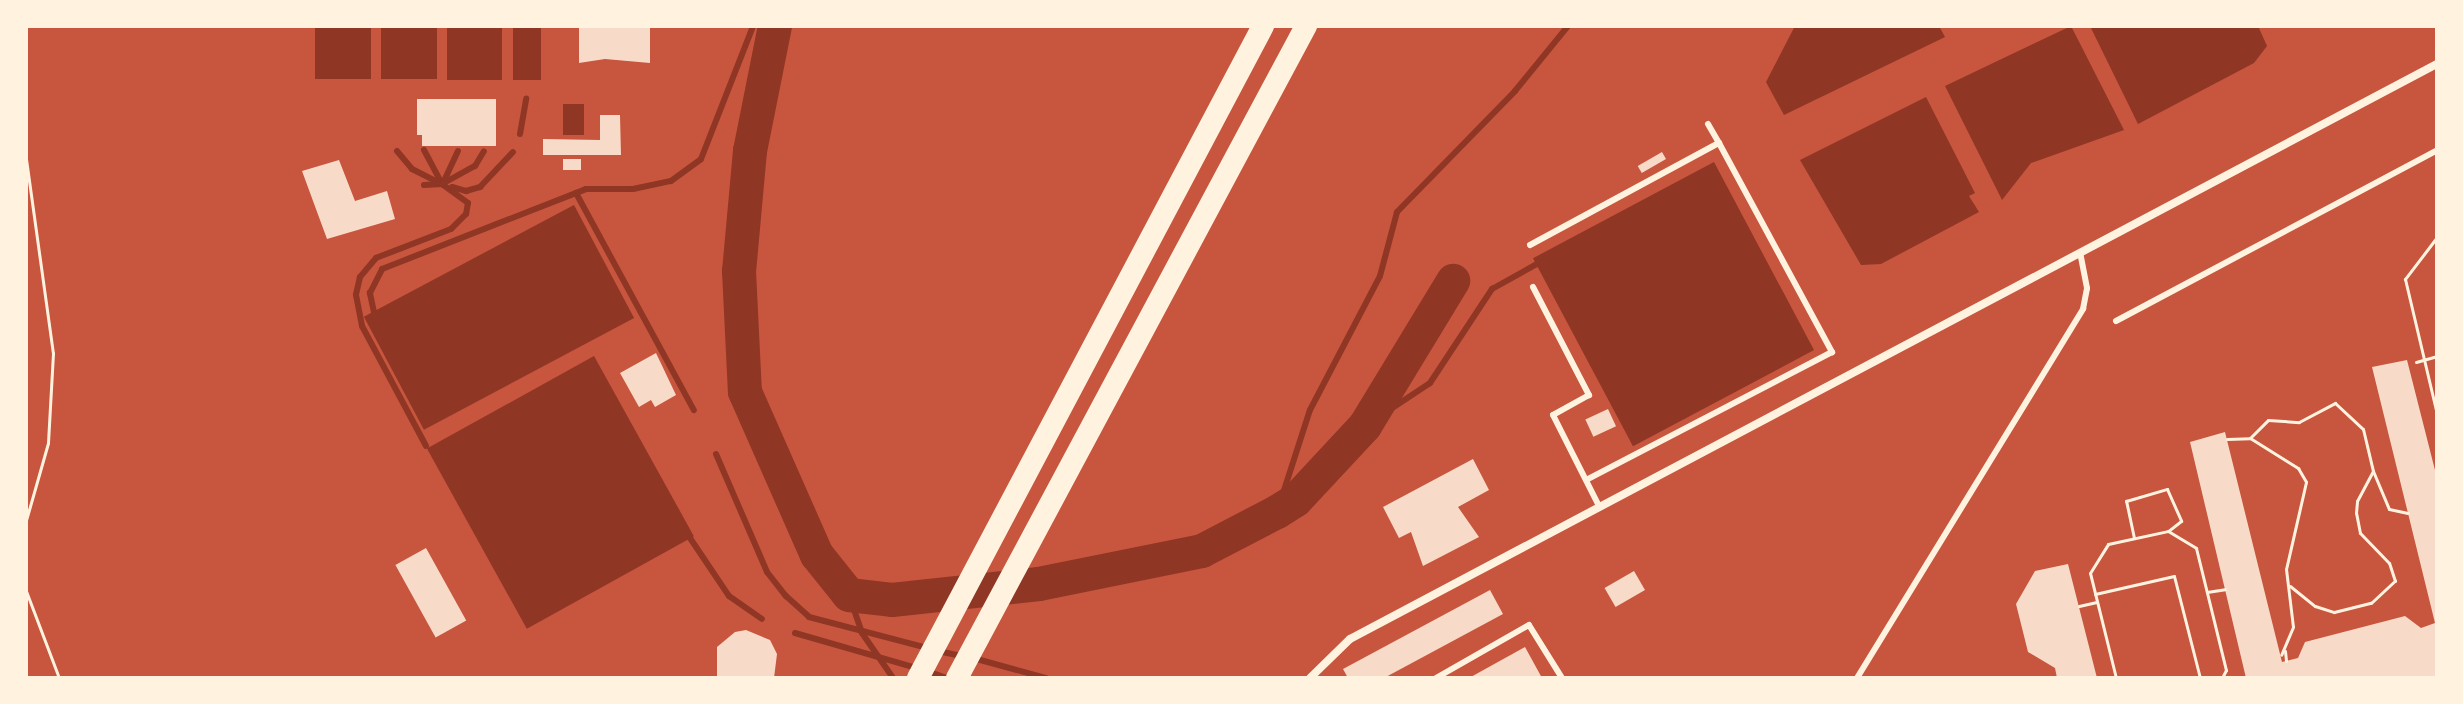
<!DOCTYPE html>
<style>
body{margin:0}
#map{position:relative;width:2463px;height:704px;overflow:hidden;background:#c8553d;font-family:"DM Sans",sans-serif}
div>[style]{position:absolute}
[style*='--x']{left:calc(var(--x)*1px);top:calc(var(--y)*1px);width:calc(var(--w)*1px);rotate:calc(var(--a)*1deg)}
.water>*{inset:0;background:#8f3625;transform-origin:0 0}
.stream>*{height:6px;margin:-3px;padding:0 3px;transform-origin:3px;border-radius:3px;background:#8f3625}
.river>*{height:34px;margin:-17px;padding:0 17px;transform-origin:17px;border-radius:17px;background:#8f3625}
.building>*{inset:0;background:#f7dbc8;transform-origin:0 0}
.path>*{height:3px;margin:-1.5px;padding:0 1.5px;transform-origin:1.5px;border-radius:1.5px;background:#fff3e0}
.service>*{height:6px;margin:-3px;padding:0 3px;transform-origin:3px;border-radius:3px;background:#fff3e0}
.minor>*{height:8px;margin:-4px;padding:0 4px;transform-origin:4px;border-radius:4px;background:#fff3e0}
.motorway>*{height:22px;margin:-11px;padding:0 11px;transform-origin:11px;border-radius:11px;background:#fff3e0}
span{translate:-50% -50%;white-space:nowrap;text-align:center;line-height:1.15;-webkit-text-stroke:6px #fff3e0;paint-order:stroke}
.frame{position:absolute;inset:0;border:28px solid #fff3e0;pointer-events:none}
</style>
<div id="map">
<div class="water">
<i style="left:315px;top:26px;width:56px;height:53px"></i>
<i style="left:381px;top:26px;width:56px;height:53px"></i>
<i style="left:447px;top:26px;width:55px;height:54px"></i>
<i style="left:513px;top:26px;width:28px;height:54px"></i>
<i style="clip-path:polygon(1795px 26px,1939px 26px,1945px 37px,1784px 115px,1766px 82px)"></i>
<i style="clip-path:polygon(2071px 26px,2124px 130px,2031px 163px,2002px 200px,1945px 86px)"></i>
<i style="clip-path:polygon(2090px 26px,2258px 26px,2267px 46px,2254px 63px,2138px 124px)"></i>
<i style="clip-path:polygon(1926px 97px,1975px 193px,1969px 196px,1979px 212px,1881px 264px,1861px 265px,1800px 160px)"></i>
<i style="left:563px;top:104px;width:21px;height:31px"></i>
<i style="left:1714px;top:162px;width:213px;height:205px;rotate:62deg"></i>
<i style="left:574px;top:205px;width:128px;height:238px;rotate:62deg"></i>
<i style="left:594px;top:356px;width:206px;height:191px;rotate:61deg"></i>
</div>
<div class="stream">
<i style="--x:520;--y:134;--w:36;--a:-80"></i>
<i style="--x:424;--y:150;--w:38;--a:62"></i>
<i style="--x:442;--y:184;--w:32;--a:36"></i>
<i style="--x:468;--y:203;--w:11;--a:100"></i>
<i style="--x:466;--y:214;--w:21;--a:135"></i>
<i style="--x:451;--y:229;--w:80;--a:158.9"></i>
<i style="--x:376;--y:258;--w:25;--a:130"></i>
<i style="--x:360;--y:277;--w:18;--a:103"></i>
<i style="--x:356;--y:295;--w:32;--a:79"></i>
<i style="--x:362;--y:326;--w:136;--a:61.9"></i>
<i style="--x:397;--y:151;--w:23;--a:50"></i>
<i style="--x:412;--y:169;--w:34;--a:27"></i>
<i style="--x:444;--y:181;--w:33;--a:-65"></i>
<i style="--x:424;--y:185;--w:18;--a:-3"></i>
<i style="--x:442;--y:184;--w:38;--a:-29"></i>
<i style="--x:475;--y:166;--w:17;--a:-59"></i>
<i style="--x:452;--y:187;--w:15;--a:16"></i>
<i style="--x:466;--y:191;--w:15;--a:-16"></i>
<i style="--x:480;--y:187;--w:48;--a:-46.7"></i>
<i style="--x:576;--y:193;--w:247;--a:61.5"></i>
<i style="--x:375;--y:317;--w:25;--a:-102"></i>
<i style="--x:370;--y:293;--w:27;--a:-63"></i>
<i style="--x:382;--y:269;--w:219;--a:-21.4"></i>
<i style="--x:586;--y:189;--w:47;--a:0"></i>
<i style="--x:633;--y:189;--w:39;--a:-12"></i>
<i style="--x:671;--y:181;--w:37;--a:-36"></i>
<i style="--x:701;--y:159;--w:143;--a:-68.6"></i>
<i style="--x:1365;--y:426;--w:78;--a:-33.5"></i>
<i style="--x:1430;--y:383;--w:113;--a:-56.6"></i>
<i style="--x:1492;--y:289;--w:51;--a:-29.1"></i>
<i style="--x:716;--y:454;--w:129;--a:66.6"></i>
<i style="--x:767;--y:572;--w:31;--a:52"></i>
<i style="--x:786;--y:596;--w:31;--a:42"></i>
<i style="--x:809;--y:617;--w:122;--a:14.7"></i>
<i style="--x:1277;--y:512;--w:107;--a:-72.1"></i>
<i style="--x:1310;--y:410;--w:151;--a:-62.4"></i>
<i style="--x:1380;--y:276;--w:66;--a:-75.1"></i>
<i style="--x:1397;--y:212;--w:169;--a:-45.7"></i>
<i style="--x:1515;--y:91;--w:84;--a:-50.8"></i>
<i style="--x:690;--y:538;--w:70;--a:56.1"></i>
<i style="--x:729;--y:596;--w:40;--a:34.9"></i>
<i style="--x:849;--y:595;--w:40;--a:71.1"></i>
<i style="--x:862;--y:633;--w:55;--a:55.4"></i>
<i style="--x:795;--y:633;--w:126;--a:16.1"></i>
<i style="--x:938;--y:651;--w:25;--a:12"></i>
<i style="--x:973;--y:658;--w:76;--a:15.3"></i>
<i style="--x:927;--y:671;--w:20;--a:20"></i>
</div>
<div class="river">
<i style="--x:775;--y:26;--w:127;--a:101.3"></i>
<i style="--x:750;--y:151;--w:121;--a:95.2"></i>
<i style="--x:739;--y:271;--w:121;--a:87.2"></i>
<i style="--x:745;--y:392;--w:178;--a:66.2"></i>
<i style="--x:817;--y:555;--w:51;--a:51.3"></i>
<i style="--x:849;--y:595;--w:43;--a:6.6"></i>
<i style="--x:892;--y:600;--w:148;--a:-6.2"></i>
<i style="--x:1039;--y:584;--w:166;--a:-11.4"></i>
<i style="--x:1202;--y:551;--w:85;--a:-27.5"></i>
<i style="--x:1277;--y:512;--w:22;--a:-32"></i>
<i style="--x:1296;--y:500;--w:101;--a:-47"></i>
<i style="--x:1365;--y:426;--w:170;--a:-58.7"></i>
</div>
<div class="building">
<i style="clip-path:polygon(579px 26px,650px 26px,650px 63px,605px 59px,579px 63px)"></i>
<i style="clip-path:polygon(417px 99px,496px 99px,496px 146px,422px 146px,422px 135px,417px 135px)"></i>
<i style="clip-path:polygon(600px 115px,620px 115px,621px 155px,543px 155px,543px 139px,600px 140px)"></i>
<i style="left:1662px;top:152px;width:8px;height:28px;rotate:60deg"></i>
<i style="left:581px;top:159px;width:11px;height:18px;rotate:90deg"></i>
<i style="clip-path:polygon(339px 160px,355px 201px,387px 191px,395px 219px,327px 239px,302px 171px)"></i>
<i style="clip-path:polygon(656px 353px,676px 395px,655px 407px,651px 400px,639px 407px,620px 373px)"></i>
<i style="clip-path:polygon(2407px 360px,2437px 478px,2437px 678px,2246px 678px,2190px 442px,2225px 432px,2282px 662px,2298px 658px,2305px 642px,2405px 616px,2421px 628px,2435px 623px,2372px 367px)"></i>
<i style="left:1608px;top:409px;width:19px;height:25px;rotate:65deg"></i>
<i style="clip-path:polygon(1473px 459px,1489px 490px,1458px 507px,1479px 537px,1423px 566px,1411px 532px,1399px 538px,1383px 507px)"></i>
<i style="left:426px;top:548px;width:83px;height:35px;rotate:61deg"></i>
<i style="clip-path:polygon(2068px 564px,2097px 678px,2057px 678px,2055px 668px,2028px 652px,2016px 604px,2035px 571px)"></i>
<i style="left:1634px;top:571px;width:22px;height:34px;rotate:60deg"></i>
<i style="clip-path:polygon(1490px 590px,1503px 614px,1384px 678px,1348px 678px,1343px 669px)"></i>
<i style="clip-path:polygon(746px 630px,770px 640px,777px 654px,774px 678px,717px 678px,717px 647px,735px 632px)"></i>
<i style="clip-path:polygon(1525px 647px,1542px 678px,1469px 678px)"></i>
</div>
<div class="path">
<i style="--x:26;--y:159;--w:196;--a:82.1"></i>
<i style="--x:53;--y:353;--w:90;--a:93.2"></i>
<i style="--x:48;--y:443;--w:80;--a:105.9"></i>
<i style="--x:2437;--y:237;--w:53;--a:127.3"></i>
<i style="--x:2405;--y:279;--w:139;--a:76.7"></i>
<i style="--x:2416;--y:362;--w:22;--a:-16"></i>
<i style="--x:2250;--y:438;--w:25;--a:-45"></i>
<i style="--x:2268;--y:420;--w:31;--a:4"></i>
<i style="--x:2299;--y:422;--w:41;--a:-27.8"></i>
<i style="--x:2335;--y:403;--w:38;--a:43"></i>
<i style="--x:2363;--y:429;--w:43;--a:76.6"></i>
<i style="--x:2227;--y:439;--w:23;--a:-2"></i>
<i style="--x:2250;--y:438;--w:57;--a:32"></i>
<i style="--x:2298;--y:468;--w:16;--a:60"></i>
<i style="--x:2306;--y:482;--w:89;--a:102.9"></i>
<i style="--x:2286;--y:569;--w:58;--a:83.1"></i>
<i style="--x:2293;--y:627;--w:30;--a:113"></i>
<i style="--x:2134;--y:538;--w:38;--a:-102"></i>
<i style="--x:2126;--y:501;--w:43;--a:-16.3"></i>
<i style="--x:2167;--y:489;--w:35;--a:66"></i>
<i style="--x:2181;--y:521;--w:16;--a:142"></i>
<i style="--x:2290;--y:586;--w:32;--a:39"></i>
<i style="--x:2315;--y:606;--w:20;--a:18"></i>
<i style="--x:2334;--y:612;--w:38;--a:-14"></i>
<i style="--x:2371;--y:603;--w:33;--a:-43"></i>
<i style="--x:2395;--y:581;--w:19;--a:-108"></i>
<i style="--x:2389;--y:563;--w:42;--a:-134"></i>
<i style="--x:2360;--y:533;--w:20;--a:-101"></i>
<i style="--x:2356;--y:513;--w:12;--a:-85"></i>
<i style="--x:2357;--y:501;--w:34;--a:-62"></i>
<i style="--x:2373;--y:471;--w:41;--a:67.2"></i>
<i style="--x:2389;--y:509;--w:19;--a:12"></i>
<i style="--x:26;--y:591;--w:93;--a:69.2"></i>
<i style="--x:2207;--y:592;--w:18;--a:-9"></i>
<i style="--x:2095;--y:594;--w:81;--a:-12.8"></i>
<i style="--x:2174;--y:576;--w:105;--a:75.7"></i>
<i style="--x:2079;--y:606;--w:18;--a:-13"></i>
<i style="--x:2285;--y:651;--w:10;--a:84"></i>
<i style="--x:2116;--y:678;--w:108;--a:-103.9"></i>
<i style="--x:2090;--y:573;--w:34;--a:-58"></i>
<i style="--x:2108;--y:544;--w:61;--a:-12.2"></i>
<i style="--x:2168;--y:531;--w:33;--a:31"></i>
<i style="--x:2196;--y:548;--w:126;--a:76.2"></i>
<i style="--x:2226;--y:670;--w:9;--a:117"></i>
</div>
<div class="service">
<i style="--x:1708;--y:124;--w:22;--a:60"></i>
<i style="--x:1530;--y:245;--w:215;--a:-28.4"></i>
<i style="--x:1719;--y:143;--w:238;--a:61.6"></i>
<i style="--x:1832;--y:352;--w:277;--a:152.5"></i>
<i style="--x:1533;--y:287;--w:122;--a:62.6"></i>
<i style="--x:1589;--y:395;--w:41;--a:150.9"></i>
<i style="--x:1553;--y:415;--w:100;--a:63.2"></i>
<i style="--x:2116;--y:321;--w:364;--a:-28"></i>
<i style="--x:1436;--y:678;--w:107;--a:-29.7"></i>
<i style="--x:1529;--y:625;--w:62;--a:58.1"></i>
<i style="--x:1857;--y:678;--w:433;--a:-58.5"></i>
<i style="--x:2083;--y:309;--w:21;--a:-79"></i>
<i style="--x:2087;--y:288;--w:36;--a:-101"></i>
</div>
<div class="minor">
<i style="--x:1310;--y:678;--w:56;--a:-44.3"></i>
<i style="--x:1350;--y:639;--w:1230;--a:-27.88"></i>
</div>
<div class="motorway">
<i style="--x:918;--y:678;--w:738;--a:-62.11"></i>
<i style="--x:957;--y:678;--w:740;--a:-61.84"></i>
</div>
<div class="frame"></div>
</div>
